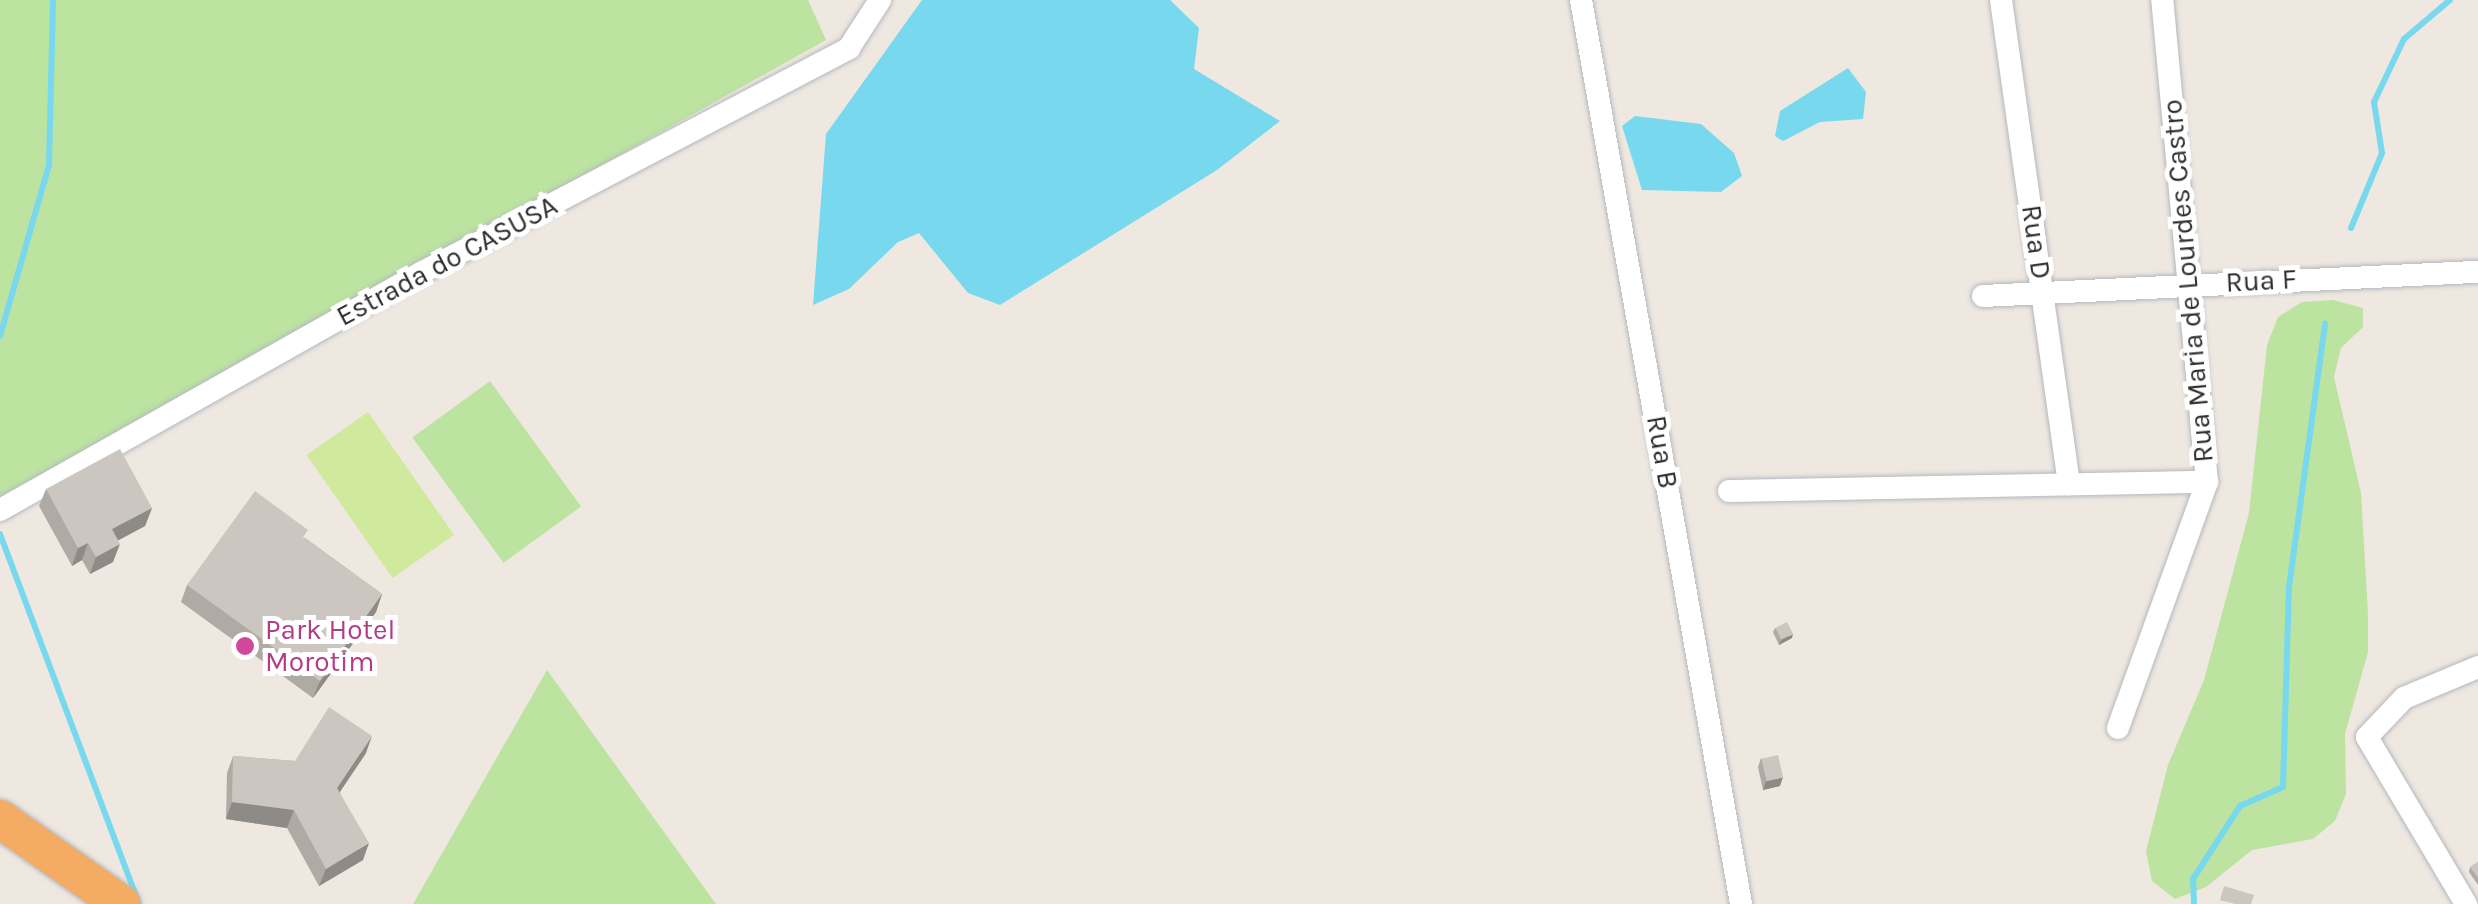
<!DOCTYPE html>
<style>
body{margin:0}
#map{position:relative;width:2478px;height:904px;overflow:hidden;background:#efe8e1;font-family:Karla,sans-serif}
div>[style]{position:absolute}
.green>*{inset:0;background:#bce3a0;transform-origin:0 0}
.pitch>*{inset:0;background:#cfea9c;transform-origin:0 0}
.water>*{inset:0;background:#78d8ed}
.stream>*{height:6px;margin:-3px;padding:0 3px;transform-origin:3px;border-radius:3px;background:#78d8ed}
.roads{filter:drop-shadow(0 0 2px #b4b8c0) drop-shadow(0 0 2px #b4b8c0)}
.minor>*{height:22px;margin:-11px;padding:0 11px;transform-origin:11px;border-radius:11px;background:#fff}
.trunk>*{height:38px;margin:-19px;padding:0 19px;transform-origin:19px;border-radius:19px;background:#f4ac64}
.wall>*{inset:0;background:#afaaa4}
.shaded-wall>*{inset:0;background:#8e8b86}
.building>*{inset:0;background:#cbc6bf;transform-origin:0 0}
.dots>*{width:28px;height:28px;translate:-50% -50%;box-sizing:border-box;border:5px solid #fff;border-radius:50%}
span{translate:-50% -50%;white-space:nowrap;text-align:center;line-height:1.15;-webkit-text-stroke:10px #fff;paint-order:stroke}
.street-label{font-size:28px;color:#2e2e2e}
.hotel-label{font-size:28px;color:#b23c85}
.left{translate:0 -50%;text-align:left}
</style>
<div id="map">
<div class="green">
<div style="clip-path:polygon(0 0,808px 0,826px 40px,0 501px)"></div>
<div style="clip-path:polygon(2333px 300px,2363px 308px,2363px 327px,2341px 348px,2334px 377px,2361px 493px,2368px 614px,2368px 652px,2345px 734px,2346px 794px,2335px 821px,2313px 839px,2252px 850px,2206px 887px,2175px 899px,2152px 881px,2146px 851px,2168px 765px,2204px 680px,2249px 513px,2267px 345px,2278px 317px,2302px 302px)"></div>
<div style="left:490px;top:381px;width:155px;height:96px;rotate:54deg"></div>
<div style="clip-path:polygon(547px 670px,716px 904px,413px 904px)"></div>
</div>
<div class="pitch">
<div style="left:368px;top:412px;width:150px;height:75px;rotate:55deg"></div>
</div>
<div class="water">
<div style="clip-path:polygon(922px 0,1170px 0,1199px 28px,1194px 69px,1280px 121px,1217px 170px,1000px 305px,968px 293px,919px 233px,898px 242px,849px 289px,813px 305px,826px 134px)"></div>
<div style="clip-path:polygon(1848px 68px,1866px 92px,1863px 119px,1820px 122px,1783px 141px,1775px 136px,1780px 111px)"></div>
<div style="clip-path:polygon(1635px 116px,1701px 124px,1734px 153px,1742px 176px,1721px 192px,1642px 190px,1622px 126px)"></div>
</div>
<div class="stream">
<div style="left:2351px;top:228px;width:81px;rotate:-67.5deg"></div>
<div style="left:2382px;top:153px;width:52px;rotate:-98.9deg"></div>
<div style="left:2374px;top:102px;width:70px;rotate:-64.5deg"></div>
<div style="left:2404px;top:39px;width:60px;rotate:-40.3deg"></div>
<div style="left:0;top:336px;width:178px;rotate:-74deg"></div>
<div style="left:49px;top:165px;width:165px;rotate:-88.6deg"></div>
<div style="left:0;top:534px;width:395px;rotate:69.4deg"></div>
<div style="left:2194px;top:904px;width:25px;rotate:-92deg"></div>
<div style="left:2193px;top:879px;width:87px;rotate:-57.2deg"></div>
<div style="left:2240px;top:806px;width:47px;rotate:-23.8deg"></div>
<div style="left:2283px;top:787px;width:200px;rotate:-88.3deg"></div>
<div style="left:2289px;top:587px;width:266px;rotate:-82.2deg"></div>
</div>
<div class="roads">
<div class="minor">
<div style="left:1581px;top:0;width:918px;rotate:79.96deg"></div>
<div style="left:2001px;top:0;width:489px;rotate:82deg"></div>
<div style="left:1983px;top:296px;width:496px;rotate:-2.8deg"></div>
<div style="left:1729px;top:491px;width:478px;rotate:-1.1deg"></div>
<div style="left:0;top:510px;width:483px;rotate:-29.4deg"></div>
<div style="left:421px;top:273px;width:484px;rotate:-27.7deg"></div>
<div style="left:849px;top:48px;width:57px;rotate:-57.1deg"></div>
<div style="left:2118px;top:728px;width:262px;rotate:-70.1deg"></div>
<div style="left:2207px;top:482px;width:484px;rotate:-95.3deg"></div>
<div style="left:2466px;top:904px;width:194px;rotate:-120.7deg"></div>
<div style="left:2367px;top:737px;width:54px;rotate:-46.5deg"></div>
<div style="left:2404px;top:698px;width:80px;rotate:-22.7deg"></div>
</div>
<div class="trunk">
<div style="left:0;top:819px;width:148px;rotate:35.1deg"></div>
</div>
</div>
<div class="wall">
<div style="clip-path:polygon(46px 489px,152px 508px,145px 526px,118px 540px,113px 562px,90px 574px,82px 560px,72px 566px,39px 506px)"></div>
<div style="clip-path:polygon(305px 538px,382px 594px,376px 612px,313px 698px,181px 602px,187px 585px)"></div>
<div style="clip-path:polygon(1775px 628px,1792px 638px,1779px 645px,1773px 632px)"></div>
<div style="clip-path:polygon(366px 753px,340px 792px,363px 860px,319px 886px,287px 828px,226px 819px,227px 773px,233px 756px,295px 761px)"></div>
<div style="clip-path:polygon(1761px 758px,1780px 786px,1763px 790px,1758px 767px)"></div>
<div style="clip-path:polygon(2478px 862px,2478px 885px,2469px 872px,2470px 867px)"></div>
</div>
<div class="shaded-wall">
<div style="clip-path:polygon(152px 508px,145px 526px,106px 547px,112px 529px)"></div>
<div style="clip-path:polygon(88px 543px,82px 560px,72px 566px,78px 548px)"></div>
<div style="clip-path:polygon(120px 544px,113px 562px,90px 574px,96px 557px)"></div>
<div style="clip-path:polygon(382px 594px,376px 612px,313px 698px,320px 681px)"></div>
<div style="clip-path:polygon(1793px 634px,1792px 638px,1779px 645px,1781px 640px)"></div>
<div style="clip-path:polygon(372px 736px,366px 753px,331px 805px,337px 788px)"></div>
<div style="clip-path:polygon(1783px 777px,1780px 786px,1763px 790px,1766px 781px)"></div>
<div style="clip-path:polygon(232px 802px,294px 810px,287px 828px,226px 819px)"></div>
<div style="clip-path:polygon(369px 843px,363px 860px,319px 886px,326px 869px)"></div>
</div>
<div class="building">
<div style="clip-path:polygon(120px 449px,152px 508px,112px 529px,120px 544px,96px 557px,88px 543px,78px 548px,46px 489px)"></div>
<div style="clip-path:polygon(255px 491px,308px 530px,303px 537px,382px 594px,320px 681px,187px 585px)"></div>
<div style="left:1787px;top:622px;width:13px;height:13px;rotate:63deg"></div>
<div style="clip-path:polygon(329px 707px,372px 736px,337px 788px,369px 843px,326px 869px,294px 810px,232px 802px,233px 756px,295px 761px)"></div>
<div style="left:1778px;top:755px;width:23px;height:17px;rotate:77deg"></div>
<div style="clip-path:polygon(2478px 862px,2478px 878px,2470px 867px)"></div>
<div style="clip-path:polygon(2224px 886px,2254px 895px,2251px 904px,2235px 904px,2220px 900px)"></div>
</div>
<div class="dots">
<div style="left:245px;top:646px;background:#d1479c"></div>
</div>
<div class="street-label">
<span style="left:2036px;top:242px;rotate:82deg">Rua D</span>
<span style="left:447px;top:261px;rotate:-28deg">Estrada do CASUSA</span>
<span style="left:2188px;top:281px;rotate:-95deg">Rua Maria de Lourdes Castro</span>
<span style="left:2261px;top:281px;rotate:-3deg">Rua F</span>
<span style="left:1662px;top:452px;rotate:80deg">Rua B</span>
</div>
<div class="hotel-label">
<span class="left" style="left:265px;top:646px">Park Hotel<br>Morotim</span>
</div>
</div>
